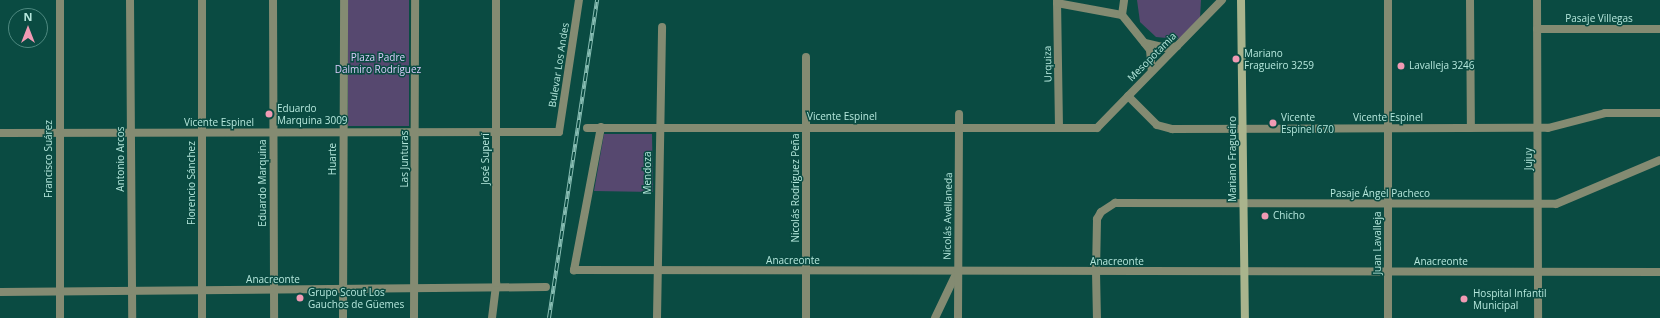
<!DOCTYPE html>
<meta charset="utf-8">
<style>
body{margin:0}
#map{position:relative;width:1660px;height:318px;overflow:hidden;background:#0a4b42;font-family:"Open Sans",sans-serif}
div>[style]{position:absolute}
.green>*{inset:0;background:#56486f;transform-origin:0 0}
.minor>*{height:8px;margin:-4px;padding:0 4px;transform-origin:4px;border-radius:4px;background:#848b72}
.tertiary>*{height:8px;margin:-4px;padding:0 4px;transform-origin:4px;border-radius:4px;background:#848b72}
.secondary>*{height:8px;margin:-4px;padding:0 4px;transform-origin:4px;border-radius:4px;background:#a9b48d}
.rail>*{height:4px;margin-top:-2px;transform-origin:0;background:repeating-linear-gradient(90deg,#0a4b42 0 8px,#88beb4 0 16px);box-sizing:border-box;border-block:1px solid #88beb4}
.dots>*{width:11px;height:11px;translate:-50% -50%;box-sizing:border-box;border:2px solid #0a4b42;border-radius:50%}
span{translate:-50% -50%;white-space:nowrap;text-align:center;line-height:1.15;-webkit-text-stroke:3px #0a4b42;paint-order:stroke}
.street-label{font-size:10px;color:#b5e7dc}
.poi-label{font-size:10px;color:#b5e7dc}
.left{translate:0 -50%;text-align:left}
.park-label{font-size:10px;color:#dccdfc}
.north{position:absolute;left:8px;top:8px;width:40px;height:40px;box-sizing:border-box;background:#0a4b42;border:1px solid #4e8980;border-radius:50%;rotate:0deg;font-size:11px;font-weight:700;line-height:16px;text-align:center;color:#b5e7dc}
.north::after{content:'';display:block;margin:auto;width:14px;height:18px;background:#f19ab4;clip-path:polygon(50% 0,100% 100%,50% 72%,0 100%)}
</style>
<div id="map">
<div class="green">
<div style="left:348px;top:0;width:61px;height:126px"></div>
<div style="clip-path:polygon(1137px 0,1201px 0,1200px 18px,1187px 35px,1177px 39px,1156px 37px,1140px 22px)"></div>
<div style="clip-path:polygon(604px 134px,652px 134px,653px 192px,594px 191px)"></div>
</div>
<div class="minor">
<div style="left:130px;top:0;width:318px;rotate:89.6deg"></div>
<div style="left:202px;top:0;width:318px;rotate:90deg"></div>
<div style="left:273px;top:0;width:318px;rotate:89.8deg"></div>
<div style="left:1057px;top:0;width:128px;rotate:89.1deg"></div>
<div style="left:1470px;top:0;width:128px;rotate:89.6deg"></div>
<div style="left:1537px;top:0;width:318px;rotate:89.8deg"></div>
<div style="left:1057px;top:3px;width:66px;rotate:10.5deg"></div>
<div style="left:1122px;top:15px;width:45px;rotate:51.3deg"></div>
<div style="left:1150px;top:50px;width:21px;rotate:85deg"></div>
<div style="left:1122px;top:15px;width:15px;rotate:-82deg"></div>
<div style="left:1537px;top:29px;width:123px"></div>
<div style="left:1145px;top:43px;width:22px;rotate:13deg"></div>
<div style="left:1166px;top:48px;width:11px;rotate:-10deg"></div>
<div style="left:806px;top:57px;width:261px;rotate:90deg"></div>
<div style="left:1128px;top:96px;width:41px;rotate:45deg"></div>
<div style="left:1157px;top:125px;width:16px;rotate:15deg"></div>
<div style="left:1172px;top:129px;width:376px;rotate:-0.2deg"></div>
<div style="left:1548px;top:128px;width:59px;rotate:-14.7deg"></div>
<div style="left:1605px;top:113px;width:55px"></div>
<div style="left:601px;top:127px;width:146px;rotate:100.7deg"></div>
<div style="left:574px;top:270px;width:1086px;rotate:0.11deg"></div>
<div style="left:587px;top:128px;width:510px"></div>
<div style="left:1097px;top:128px;width:179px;rotate:-45.7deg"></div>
<div style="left:0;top:133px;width:559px;rotate:-0.1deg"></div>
<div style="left:559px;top:132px;width:134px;rotate:-81.4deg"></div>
<div style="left:1096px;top:272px;width:53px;rotate:-88.9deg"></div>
<div style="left:1097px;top:219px;width:8px;rotate:-60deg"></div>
<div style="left:1101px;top:212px;width:17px;rotate:-33deg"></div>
<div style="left:1115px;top:203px;width:441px;rotate:0.1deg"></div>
<div style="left:1556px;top:204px;width:113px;rotate:-22.9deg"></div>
<div style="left:0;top:292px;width:546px;rotate:-0.52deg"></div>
<div style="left:60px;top:318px;width:318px;rotate:-90deg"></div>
<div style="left:343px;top:318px;width:318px;rotate:-89.8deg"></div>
<div style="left:414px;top:318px;width:318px;rotate:-89.8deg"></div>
<div style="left:492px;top:318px;width:35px;rotate:-83deg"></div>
<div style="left:496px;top:283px;width:283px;rotate:-90deg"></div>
<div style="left:657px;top:318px;width:291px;rotate:-89deg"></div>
<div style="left:935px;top:318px;width:49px;rotate:-64.5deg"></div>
<div style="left:958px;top:318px;width:204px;rotate:-89.7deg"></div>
<div style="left:1388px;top:318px;width:318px;rotate:-90deg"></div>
</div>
<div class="tertiary">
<div style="left:1096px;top:272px;width:46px;rotate:88.8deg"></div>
</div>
<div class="secondary">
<div style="left:1241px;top:0;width:318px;rotate:89.3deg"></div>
</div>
<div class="rail">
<div style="left:549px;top:318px;width:322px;rotate:-81.4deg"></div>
</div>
<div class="dots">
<div style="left:1236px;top:59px;background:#f19ab4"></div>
<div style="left:1401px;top:66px;background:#f19ab4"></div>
<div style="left:269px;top:114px;background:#f19ab4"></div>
<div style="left:1273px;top:123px;background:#f19ab4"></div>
<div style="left:1265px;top:216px;background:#f19ab4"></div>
<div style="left:300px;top:298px;background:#f19ab4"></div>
<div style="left:1464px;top:299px;background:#f19ab4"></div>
</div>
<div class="street-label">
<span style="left:1599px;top:19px">Pasaje Villegas</span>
<span style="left:1152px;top:57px;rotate:-45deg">Mesopotamia</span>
<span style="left:1048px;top:64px;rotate:-91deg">Urquiza</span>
<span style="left:559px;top:65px;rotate:-81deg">Bulevar Los Andes</span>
<span style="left:842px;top:117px">Vicente Espinel</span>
<span style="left:1388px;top:118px">Vicente Espinel</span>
<span style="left:219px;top:123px">Vicente Espinel</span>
<span style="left:49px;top:159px;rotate:-90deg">Francisco Suárez</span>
<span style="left:121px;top:159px;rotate:-90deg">Antonio Arcos</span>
<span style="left:333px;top:159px;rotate:-90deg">Huarte</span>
<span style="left:405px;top:159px;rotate:-90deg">Las Junturas</span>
<span style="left:486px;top:159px;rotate:-90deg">José Superí</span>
<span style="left:1233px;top:159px;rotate:-90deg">Mariano Fragueiro</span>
<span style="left:1529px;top:159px;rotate:-90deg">Jujuy</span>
<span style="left:648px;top:173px;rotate:-90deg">Mendoza</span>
<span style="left:192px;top:183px;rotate:-90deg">Florencio Sánchez</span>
<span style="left:263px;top:183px;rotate:-90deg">Eduardo Marquina</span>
<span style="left:796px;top:188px;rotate:-90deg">Nicolás Rodríguez Peña</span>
<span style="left:1380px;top:194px">Pasaje Ángel Pacheco</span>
<span style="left:948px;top:216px;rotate:-89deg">Nicolás Avellaneda</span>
<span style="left:1378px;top:243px;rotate:-90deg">Juan Lavalleja</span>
<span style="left:793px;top:261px">Anacreonte</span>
<span style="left:1117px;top:262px">Anacreonte</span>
<span style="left:1441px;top:262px">Anacreonte</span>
<span style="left:273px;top:280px">Anacreonte</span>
</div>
<div class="poi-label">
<span class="left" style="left:1244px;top:59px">Mariano<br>Fragueiro 3259</span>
<span class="left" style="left:1409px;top:66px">Lavalleja 3246</span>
<span class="left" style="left:277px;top:114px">Eduardo<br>Marquina 3009</span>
<span class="left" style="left:1281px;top:123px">Vicente<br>Espinel 670</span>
<span class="left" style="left:1273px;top:216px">Chicho</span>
<span class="left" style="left:308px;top:298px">Grupo Scout Los<br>Gauchos de Güemes</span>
<span class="left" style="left:1473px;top:299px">Hospital Infantil<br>Municipal</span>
</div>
<div class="park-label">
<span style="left:378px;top:63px">Plaza Padre<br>Dalmiro Rodríguez</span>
</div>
<div class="north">N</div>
</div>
